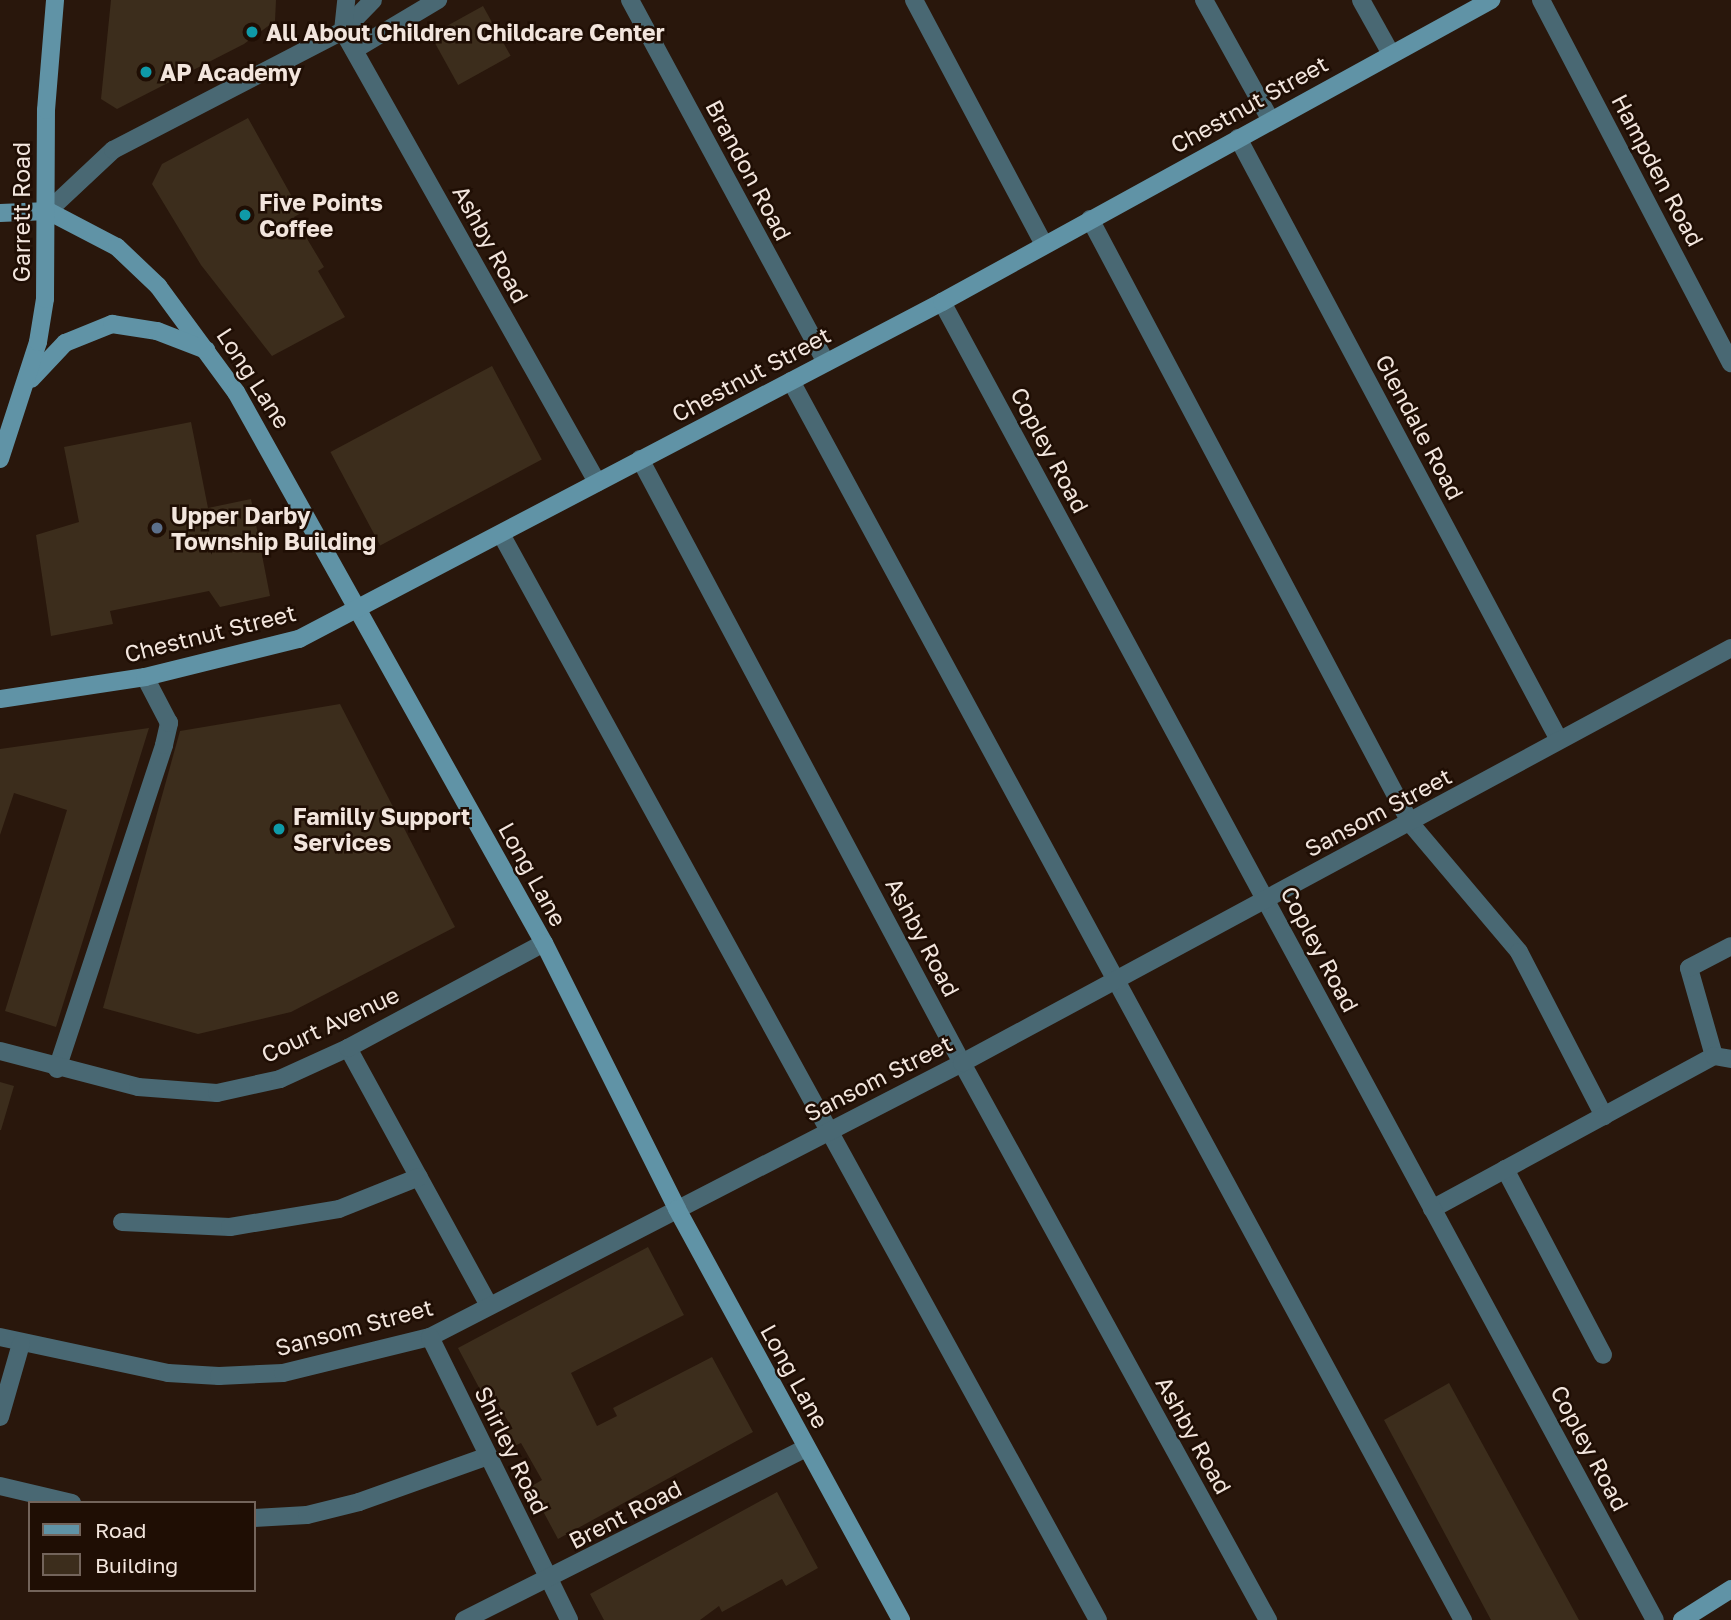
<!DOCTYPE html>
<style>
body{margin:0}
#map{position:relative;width:1731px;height:1620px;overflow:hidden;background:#29170c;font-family:"Golos Text",sans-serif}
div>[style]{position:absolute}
.building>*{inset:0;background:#3c2d1c;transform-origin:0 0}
.lane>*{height:18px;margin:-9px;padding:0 9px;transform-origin:9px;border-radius:9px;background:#496873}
.street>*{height:18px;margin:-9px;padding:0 9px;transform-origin:9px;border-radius:9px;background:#496873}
.secondary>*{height:18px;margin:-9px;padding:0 9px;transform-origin:9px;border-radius:9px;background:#6093a6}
.dots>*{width:19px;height:19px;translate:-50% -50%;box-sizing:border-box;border:4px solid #1f0e04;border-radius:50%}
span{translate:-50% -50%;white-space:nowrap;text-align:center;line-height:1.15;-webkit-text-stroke:5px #1f0e04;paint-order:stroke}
.poi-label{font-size:23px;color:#f2e5dd;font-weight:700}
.left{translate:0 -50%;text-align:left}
.street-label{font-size:23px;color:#f2e5dd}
.legend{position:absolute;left:28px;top:1501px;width:228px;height:91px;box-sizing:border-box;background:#1f0e04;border:2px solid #73645b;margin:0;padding:9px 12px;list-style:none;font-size:21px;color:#f2e5dd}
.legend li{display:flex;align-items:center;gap:14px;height:35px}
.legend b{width:35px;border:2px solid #73645b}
</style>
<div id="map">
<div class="building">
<div style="clip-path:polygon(111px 0,276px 0,275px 21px,244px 44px,117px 109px,101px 99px)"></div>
<div style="left:483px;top:6px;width:57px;height:60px;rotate:61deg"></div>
<div style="clip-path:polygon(248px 118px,301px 213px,294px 217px,324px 267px,318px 271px,345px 317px,272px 356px,201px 265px,152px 184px,162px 164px)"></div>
<div style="left:492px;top:366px;width:106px;height:183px;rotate:62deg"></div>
<div style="clip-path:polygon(191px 422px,208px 508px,251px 499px,270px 596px,220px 607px,209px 591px,110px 611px,113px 624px,51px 636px,36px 535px,79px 522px,64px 447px)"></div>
<div style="clip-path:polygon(340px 704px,455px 927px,291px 1012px,198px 1034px,103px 1008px,180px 731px)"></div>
<div style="clip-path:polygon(149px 728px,56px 1027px,5px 1011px,67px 810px,14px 793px,0 835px,0 749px)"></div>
<div style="clip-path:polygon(0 1082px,14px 1086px,1px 1130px,0 1130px)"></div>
<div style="clip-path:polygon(648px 1247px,684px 1315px,571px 1373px,597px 1426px,617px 1416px,613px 1408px,712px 1357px,753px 1432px,558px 1539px,530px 1487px,542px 1480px,521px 1443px,512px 1447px,503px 1428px,509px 1423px,492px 1393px,484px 1397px,458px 1348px)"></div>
<div style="clip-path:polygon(1449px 1383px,1579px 1620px,1491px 1620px,1384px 1420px)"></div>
<div style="clip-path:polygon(777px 1492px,818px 1568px,786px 1586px,782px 1579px,722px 1612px,719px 1606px,700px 1620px,604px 1620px,590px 1594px)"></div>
</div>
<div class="lane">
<div style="left:1361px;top:0;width:62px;rotate:60.9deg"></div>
<div style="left:343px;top:31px;width:43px;rotate:-45.9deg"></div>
<div style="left:354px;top:50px;width:98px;rotate:-30.8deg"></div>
<div style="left:1090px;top:219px;width:685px;rotate:62.05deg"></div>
<div style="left:1411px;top:824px;width:167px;rotate:49.8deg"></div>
<div style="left:1519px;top:952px;width:185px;rotate:62.6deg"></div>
<div style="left:791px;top:381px;width:1410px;rotate:61.53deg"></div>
<div style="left:501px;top:534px;width:1239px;rotate:61.2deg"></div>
<div style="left:348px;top:1048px;width:294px;rotate:61.3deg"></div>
<div style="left:1714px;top:1056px;width:91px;rotate:-105.9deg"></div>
<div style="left:1689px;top:968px;width:47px;rotate:-27.6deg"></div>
<div style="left:57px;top:1069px;width:341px;rotate:-71.7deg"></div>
<div style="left:164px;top:745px;width:23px;rotate:-77deg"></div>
<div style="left:169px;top:723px;width:52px;rotate:-117.6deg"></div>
<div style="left:1505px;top:1169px;width:210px;rotate:62.2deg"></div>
<div style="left:1432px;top:1209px;width:321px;rotate:-28.5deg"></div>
<div style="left:1714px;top:1056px;width:17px;rotate:10deg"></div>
<div style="left:122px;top:1222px;width:108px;rotate:2.7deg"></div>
<div style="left:230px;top:1227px;width:110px;rotate:-9.4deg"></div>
<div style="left:339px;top:1209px;width:86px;rotate:-21.8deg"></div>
<div style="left:0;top:1486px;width:74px;rotate:13.3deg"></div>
<div style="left:254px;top:1518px;width:53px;rotate:-3.2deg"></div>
<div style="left:307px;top:1515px;width:54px;rotate:-14deg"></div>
<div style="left:359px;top:1502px;width:137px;rotate:-19.6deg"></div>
</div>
<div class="street">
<div style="left:630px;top:0;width:412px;rotate:61.6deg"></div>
<div style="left:914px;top:0;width:276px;rotate:62deg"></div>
<div style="left:1204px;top:0;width:136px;rotate:61deg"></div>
<div style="left:1541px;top:0;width:410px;rotate:62.4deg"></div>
<div style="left:343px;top:31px;width:518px;rotate:60.61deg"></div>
<div style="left:1238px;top:138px;width:682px;rotate:61.93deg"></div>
<div style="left:48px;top:211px;width:89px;rotate:-43.2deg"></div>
<div style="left:113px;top:150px;width:259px;rotate:-27.4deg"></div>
<div style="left:343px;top:31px;width:31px;rotate:-84deg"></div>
<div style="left:942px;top:302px;width:1498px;rotate:61.59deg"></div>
<div style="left:640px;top:459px;width:684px;rotate:61.94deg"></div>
<div style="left:962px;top:1063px;width:636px;rotate:61.22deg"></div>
<div style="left:0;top:1051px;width:143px;rotate:14.6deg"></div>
<div style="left:138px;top:1087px;width:79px;rotate:4.3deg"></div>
<div style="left:217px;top:1093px;width:65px;rotate:-12.5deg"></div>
<div style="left:280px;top:1079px;width:75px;rotate:-24.5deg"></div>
<div style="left:348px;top:1048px;width:222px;rotate:-28.2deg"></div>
<div style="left:0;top:1337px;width:172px;rotate:12.1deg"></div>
<div style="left:168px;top:1373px;width:51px;rotate:3.4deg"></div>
<div style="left:219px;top:1376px;width:64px;rotate:-2.7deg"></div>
<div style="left:283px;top:1373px;width:151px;rotate:-13.8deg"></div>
<div style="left:430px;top:1337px;width:598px;rotate:-27.25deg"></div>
<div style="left:962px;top:1063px;width:874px;rotate:-28.35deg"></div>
<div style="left:430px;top:1337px;width:315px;rotate:63.8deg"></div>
<div style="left:0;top:1417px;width:76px;rotate:-74deg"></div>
<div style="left:464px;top:1620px;width:383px;rotate:-26.7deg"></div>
</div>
<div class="secondary">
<div style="left:0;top:213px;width:48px;rotate:-2.4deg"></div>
<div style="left:48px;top:211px;width:78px;rotate:27.6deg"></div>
<div style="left:117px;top:247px;width:57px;rotate:43.6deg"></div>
<div style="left:158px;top:286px;width:132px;rotate:53.7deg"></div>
<div style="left:236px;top:392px;width:631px;rotate:60.8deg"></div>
<div style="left:544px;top:943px;width:297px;rotate:63.4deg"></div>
<div style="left:677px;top:1209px;width:468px;rotate:61.4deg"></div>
<div style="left:31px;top:379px;width:50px;rotate:-46.6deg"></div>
<div style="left:65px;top:343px;width:51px;rotate:-22deg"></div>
<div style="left:112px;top:324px;width:46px;rotate:8.8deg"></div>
<div style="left:157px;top:331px;width:53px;rotate:21.2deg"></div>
<div style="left:0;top:459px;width:123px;rotate:-72deg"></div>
<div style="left:38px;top:342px;width:44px;rotate:-80.8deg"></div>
<div style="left:45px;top:299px;width:189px;rotate:-89.7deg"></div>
<div style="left:46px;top:110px;width:110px;rotate:-85.3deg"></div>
<div style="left:0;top:699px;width:147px;rotate:-8.6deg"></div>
<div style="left:145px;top:677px;width:159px;rotate:-13.9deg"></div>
<div style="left:299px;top:639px;width:726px;rotate:-27.66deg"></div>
<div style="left:942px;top:302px;width:627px;rotate:-28.81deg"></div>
<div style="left:1682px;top:1620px;width:58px;rotate:-32.3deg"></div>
</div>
<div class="dots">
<div style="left:252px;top:32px;background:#0f9aa8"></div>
<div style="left:146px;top:72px;background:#0f9aa8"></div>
<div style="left:245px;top:215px;background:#0f9aa8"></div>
<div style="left:157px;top:528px;background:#5c6f8a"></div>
<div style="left:279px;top:829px;background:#0f9aa8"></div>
</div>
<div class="poi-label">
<span class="left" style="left:266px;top:32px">All About Children Childcare Center</span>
<span class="left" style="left:160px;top:72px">AP Academy</span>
<span class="left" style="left:259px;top:215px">Five Points<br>Coffee</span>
<span class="left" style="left:171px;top:528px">Upper Darby<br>Township Building</span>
<span class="left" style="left:293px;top:829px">Familly Support<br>Services</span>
</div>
<div class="street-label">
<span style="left:1249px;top:104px;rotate:-29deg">Chestnut Street</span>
<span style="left:749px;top:170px;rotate:62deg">Brandon Road</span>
<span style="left:1658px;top:170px;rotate:62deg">Hampden Road</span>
<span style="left:21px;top:212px;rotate:-90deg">Garrett Road</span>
<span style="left:491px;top:244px;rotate:61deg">Ashby Road</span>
<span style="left:751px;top:374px;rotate:-28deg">Chestnut Street</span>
<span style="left:254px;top:378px;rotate:57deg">Long Lane</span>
<span style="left:1420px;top:427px;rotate:62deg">Glendale Road</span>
<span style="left:1050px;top:450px;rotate:62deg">Copley Road</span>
<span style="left:210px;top:633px;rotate:-14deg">Chestnut Street</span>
<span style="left:1378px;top:812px;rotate:-28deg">Sansom Street</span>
<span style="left:533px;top:874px;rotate:61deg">Long Lane</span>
<span style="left:923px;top:937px;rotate:62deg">Ashby Road</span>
<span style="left:1320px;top:949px;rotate:62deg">Copley Road</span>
<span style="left:330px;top:1024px;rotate:-25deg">Court Avenue</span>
<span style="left:878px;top:1078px;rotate:-27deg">Sansom Street</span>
<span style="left:354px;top:1327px;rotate:-15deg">Sansom Street</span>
<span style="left:795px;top:1376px;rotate:61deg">Long Lane</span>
<span style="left:1194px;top:1435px;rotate:61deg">Ashby Road</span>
<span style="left:1590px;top:1448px;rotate:62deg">Copley Road</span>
<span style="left:512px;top:1450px;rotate:64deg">Shirley Road</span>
<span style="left:625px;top:1514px;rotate:-27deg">Brent Road</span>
</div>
<ul class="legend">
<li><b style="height:9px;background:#6093a6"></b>Road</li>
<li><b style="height:19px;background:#3c2d1c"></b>Building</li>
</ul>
</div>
